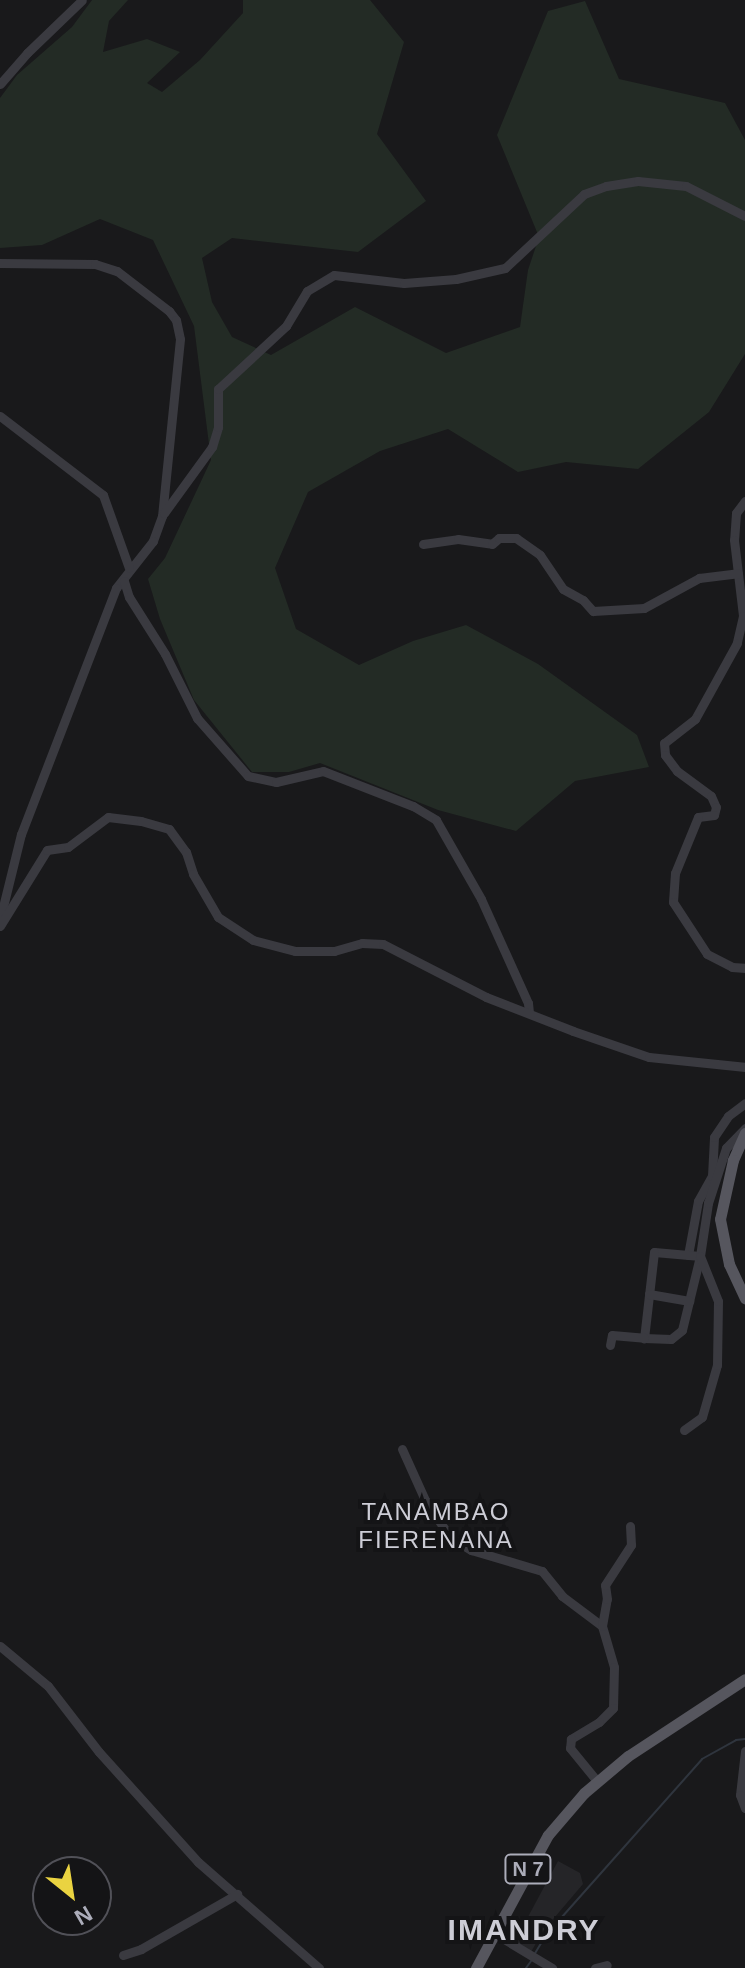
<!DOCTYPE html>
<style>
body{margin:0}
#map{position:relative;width:745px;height:1968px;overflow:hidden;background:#19191b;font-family:Helvetica,sans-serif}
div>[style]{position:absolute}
.built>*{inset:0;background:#252528}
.green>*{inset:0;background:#232b25}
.stream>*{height:2px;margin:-1px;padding:0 1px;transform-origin:1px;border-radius:1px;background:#2f353e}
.minor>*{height:9px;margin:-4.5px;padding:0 4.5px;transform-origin:4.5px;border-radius:4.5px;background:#3a3a40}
.major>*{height:11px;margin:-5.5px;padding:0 5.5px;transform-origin:5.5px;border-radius:5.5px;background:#56565e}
span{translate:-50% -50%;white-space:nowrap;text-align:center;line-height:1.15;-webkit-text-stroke:8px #141416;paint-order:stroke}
.shield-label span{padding:2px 6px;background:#141416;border:2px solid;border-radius:6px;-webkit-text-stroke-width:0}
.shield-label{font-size:20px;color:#acadba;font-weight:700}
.neighbourhood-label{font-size:24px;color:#cdcdd6;letter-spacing:2px}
.district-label{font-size:30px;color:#cdcdd6;font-weight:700;letter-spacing:2px}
.north{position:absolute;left:32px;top:1856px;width:80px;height:80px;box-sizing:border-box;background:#141416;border:2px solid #515158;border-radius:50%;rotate:150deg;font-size:22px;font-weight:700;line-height:32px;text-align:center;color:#acadba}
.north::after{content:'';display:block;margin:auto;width:28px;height:36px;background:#ead341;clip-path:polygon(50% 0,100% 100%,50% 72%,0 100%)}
</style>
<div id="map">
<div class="built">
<div style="clip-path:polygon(558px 1861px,580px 1873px,583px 1884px,543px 1931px,531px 1952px,515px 1941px)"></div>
</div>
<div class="green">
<div style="clip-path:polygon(92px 0,128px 0,109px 21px,103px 52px,147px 39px,180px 52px,147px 83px,162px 92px,200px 60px,243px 13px,243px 0,370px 0,404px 42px,377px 134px,426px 201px,358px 252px,232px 238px,202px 258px,212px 302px,232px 337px,271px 355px,355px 307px,446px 353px,520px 327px,528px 270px,539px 237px,497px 135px,548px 11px,585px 1px,619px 79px,725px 103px,745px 140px,745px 354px,709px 412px,638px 469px,566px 462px,518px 472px,448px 429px,380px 451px,308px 492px,275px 568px,296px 629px,359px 665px,413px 641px,466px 625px,538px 664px,637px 735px,649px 767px,575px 781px,516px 831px,438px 810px,320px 763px,289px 772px,252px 772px,194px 700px,160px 619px,148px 579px,165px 558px,211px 460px,194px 326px,153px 240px,100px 219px,42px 245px,0 248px,0 98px,17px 75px,72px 27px)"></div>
</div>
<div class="stream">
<div style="left:534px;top:1955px;width:23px;rotate:-59deg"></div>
<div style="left:546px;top:1935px;width:235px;rotate:-48.4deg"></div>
<div style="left:702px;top:1759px;width:39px;rotate:-29deg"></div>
<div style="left:736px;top:1740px;width:9px;rotate:-6deg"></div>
<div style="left:526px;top:1968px;width:9px;rotate:-54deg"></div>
</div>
<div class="minor">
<div style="left:0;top:84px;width:41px;rotate:-48.9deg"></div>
<div style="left:27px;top:53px;width:76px;rotate:-43.9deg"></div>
<div style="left:0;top:263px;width:95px;rotate:0.6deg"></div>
<div style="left:95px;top:264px;width:23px;rotate:18deg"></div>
<div style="left:117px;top:271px;width:66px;rotate:37.6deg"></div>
<div style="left:169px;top:311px;width:11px;rotate:52deg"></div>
<div style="left:176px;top:320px;width:19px;rotate:78deg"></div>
<div style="left:180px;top:339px;width:178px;rotate:95.8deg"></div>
<div style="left:162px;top:516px;width:27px;rotate:110deg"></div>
<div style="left:153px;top:541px;width:60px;rotate:128.2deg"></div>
<div style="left:116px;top:588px;width:264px;rotate:111.1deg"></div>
<div style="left:21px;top:834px;width:88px;rotate:103.9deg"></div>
<div style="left:0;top:416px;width:130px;rotate:37.5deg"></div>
<div style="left:103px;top:495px;width:77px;rotate:70.4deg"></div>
<div style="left:745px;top:501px;width:15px;rotate:127deg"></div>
<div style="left:736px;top:513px;width:27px;rotate:94deg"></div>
<div style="left:734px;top:540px;width:77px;rotate:83.2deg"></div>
<div style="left:743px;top:616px;width:28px;rotate:103deg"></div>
<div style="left:737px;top:643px;width:87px;rotate:118.9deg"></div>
<div style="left:695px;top:719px;width:39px;rotate:142deg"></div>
<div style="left:664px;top:743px;width:12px;rotate:85deg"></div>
<div style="left:665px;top:755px;width:20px;rotate:53deg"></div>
<div style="left:677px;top:771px;width:42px;rotate:36.3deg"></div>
<div style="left:711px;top:796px;width:12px;rotate:66deg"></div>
<div style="left:716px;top:807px;width:8px;rotate:104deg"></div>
<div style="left:714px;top:815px;width:16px;rotate:173deg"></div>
<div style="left:698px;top:817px;width:61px;rotate:112.3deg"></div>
<div style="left:675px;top:873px;width:29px;rotate:94deg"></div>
<div style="left:673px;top:902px;width:62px;rotate:56.8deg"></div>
<div style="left:707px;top:954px;width:28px;rotate:27deg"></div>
<div style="left:732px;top:967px;width:13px;rotate:4deg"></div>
<div style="left:164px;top:513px;width:82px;rotate:-54deg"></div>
<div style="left:212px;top:447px;width:21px;rotate:-73deg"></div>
<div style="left:218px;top:427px;width:38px;rotate:-90deg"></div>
<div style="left:218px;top:389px;width:93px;rotate:-42.8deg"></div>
<div style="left:286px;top:326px;width:41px;rotate:-59deg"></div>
<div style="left:307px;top:291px;width:31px;rotate:-31deg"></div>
<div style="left:334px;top:275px;width:70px;rotate:6.5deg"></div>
<div style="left:404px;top:283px;width:52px;rotate:-4.4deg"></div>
<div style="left:456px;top:279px;width:50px;rotate:-12.7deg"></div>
<div style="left:505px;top:268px;width:108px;rotate:-43.1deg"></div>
<div style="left:584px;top:194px;width:23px;rotate:-20deg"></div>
<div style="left:606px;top:186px;width:32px;rotate:-9deg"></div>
<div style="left:638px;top:181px;width:48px;rotate:5.9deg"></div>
<div style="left:686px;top:186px;width:66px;rotate:27deg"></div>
<div style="left:423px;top:544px;width:35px;rotate:-8deg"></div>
<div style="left:458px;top:539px;width:34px;rotate:8deg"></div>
<div style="left:492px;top:544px;width:9px;rotate:-41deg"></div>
<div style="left:499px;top:538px;width:17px"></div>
<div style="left:516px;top:538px;width:29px;rotate:35deg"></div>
<div style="left:540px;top:555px;width:41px;rotate:55.9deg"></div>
<div style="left:563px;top:589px;width:23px;rotate:29deg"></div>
<div style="left:583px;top:600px;width:15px;rotate:48deg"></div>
<div style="left:593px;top:611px;width:51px;rotate:-3.4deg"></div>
<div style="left:644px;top:608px;width:63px;rotate:-28.6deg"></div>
<div style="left:699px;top:578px;width:39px;rotate:-7deg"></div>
<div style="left:124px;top:581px;width:17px;rotate:73deg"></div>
<div style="left:129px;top:597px;width:67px;rotate:57.7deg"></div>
<div style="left:165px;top:654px;width:72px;rotate:63.4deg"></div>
<div style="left:197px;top:718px;width:77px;rotate:48.7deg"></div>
<div style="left:248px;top:776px;width:29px;rotate:12deg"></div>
<div style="left:276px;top:782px;width:48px;rotate:-13.2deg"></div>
<div style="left:323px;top:771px;width:97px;rotate:21.3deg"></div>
<div style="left:413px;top:806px;width:27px;rotate:31deg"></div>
<div style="left:436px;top:820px;width:91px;rotate:60.3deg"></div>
<div style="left:481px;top:899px;width:114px;rotate:65.7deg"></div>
<div style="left:528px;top:1003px;width:9px;rotate:84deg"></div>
<div style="left:0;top:926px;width:89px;rotate:-58.3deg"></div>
<div style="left:47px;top:850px;width:21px;rotate:-8deg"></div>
<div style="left:68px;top:847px;width:50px;rotate:-36.9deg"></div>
<div style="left:108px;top:817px;width:33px;rotate:7deg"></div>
<div style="left:141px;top:821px;width:29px;rotate:16deg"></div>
<div style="left:169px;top:829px;width:29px;rotate:54deg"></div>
<div style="left:186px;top:852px;width:23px;rotate:72deg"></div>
<div style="left:193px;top:874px;width:50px;rotate:59.8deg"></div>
<div style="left:218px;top:917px;width:42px;rotate:33.3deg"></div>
<div style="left:253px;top:940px;width:43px;rotate:14.7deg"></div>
<div style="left:295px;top:951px;width:39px"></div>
<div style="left:334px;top:951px;width:29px;rotate:-16deg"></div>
<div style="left:362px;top:943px;width:21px;rotate:3deg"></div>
<div style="left:383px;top:944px;width:116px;rotate:27.2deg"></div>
<div style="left:486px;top:997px;width:93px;rotate:21.3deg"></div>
<div style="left:573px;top:1031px;width:80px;rotate:18.9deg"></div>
<div style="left:649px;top:1057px;width:97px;rotate:5.9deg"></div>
<div style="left:688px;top:1255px;width:55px;rotate:-79.5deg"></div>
<div style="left:698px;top:1201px;width:29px;rotate:-61deg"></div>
<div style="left:712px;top:1176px;width:39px;rotate:-87deg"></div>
<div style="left:714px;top:1137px;width:25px;rotate:-56deg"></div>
<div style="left:728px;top:1116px;width:21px;rotate:-37deg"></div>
<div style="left:700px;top:1256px;width:46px;rotate:-175deg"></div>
<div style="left:654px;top:1252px;width:87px;rotate:96.6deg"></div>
<div style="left:644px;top:1338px;width:27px;rotate:2deg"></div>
<div style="left:671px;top:1339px;width:14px;rotate:-39deg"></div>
<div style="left:682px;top:1330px;width:76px;rotate:-76.3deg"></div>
<div style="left:700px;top:1256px;width:54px;rotate:-81.4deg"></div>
<div style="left:708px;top:1203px;width:58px;rotate:-71.9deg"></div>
<div style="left:726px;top:1148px;width:28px;rotate:-46deg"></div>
<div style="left:649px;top:1294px;width:41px;rotate:9.9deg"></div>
<div style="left:610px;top:1345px;width:10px;rotate:-79deg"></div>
<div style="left:612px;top:1335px;width:32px;rotate:5deg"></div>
<div style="left:684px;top:1430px;width:22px;rotate:-36deg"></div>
<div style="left:702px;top:1417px;width:54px;rotate:-73.9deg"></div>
<div style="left:717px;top:1365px;width:64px;rotate:-89.1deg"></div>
<div style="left:718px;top:1301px;width:48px;rotate:-111.8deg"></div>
<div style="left:402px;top:1449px;width:56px;rotate:65.7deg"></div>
<div style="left:425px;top:1500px;width:45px;rotate:56deg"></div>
<div style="left:450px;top:1537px;width:25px;rotate:32deg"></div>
<div style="left:471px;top:1550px;width:74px;rotate:16.5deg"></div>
<div style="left:542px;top:1571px;width:32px;rotate:51deg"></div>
<div style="left:562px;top:1596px;width:50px;rotate:36.9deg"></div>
<div style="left:602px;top:1626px;width:43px;rotate:73.7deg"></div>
<div style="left:614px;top:1667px;width:41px;rotate:91.4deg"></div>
<div style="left:613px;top:1708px;width:20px;rotate:135deg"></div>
<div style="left:599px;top:1722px;width:33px;rotate:149deg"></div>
<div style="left:571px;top:1739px;width:9px;rotate:96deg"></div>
<div style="left:570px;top:1748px;width:43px;rotate:50.7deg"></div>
<div style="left:602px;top:1626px;width:27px;rotate:-80deg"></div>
<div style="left:607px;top:1599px;width:14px;rotate:-98deg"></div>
<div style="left:605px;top:1585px;width:48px;rotate:-57deg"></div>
<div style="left:631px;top:1545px;width:19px;rotate:-93deg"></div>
<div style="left:0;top:1646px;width:62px;rotate:39.8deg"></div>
<div style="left:48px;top:1686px;width:83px;rotate:52.3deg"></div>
<div style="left:99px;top:1752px;width:148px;rotate:48deg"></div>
<div style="left:198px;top:1862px;width:161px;rotate:41.2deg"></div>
<div style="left:745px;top:1751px;width:44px;rotate:96.5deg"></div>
<div style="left:740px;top:1795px;width:14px;rotate:69deg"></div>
<div style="left:494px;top:1933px;width:68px;rotate:31.1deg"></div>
<div style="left:123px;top:1955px;width:19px;rotate:-18deg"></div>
<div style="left:141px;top:1949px;width:111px;rotate:-29.8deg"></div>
<div style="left:595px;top:1968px;width:12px;rotate:-14deg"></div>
</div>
<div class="major">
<div style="left:745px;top:1133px;width:30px;rotate:114deg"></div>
<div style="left:733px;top:1160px;width:60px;rotate:102.4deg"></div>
<div style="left:720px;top:1219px;width:46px;rotate:78.7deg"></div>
<div style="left:729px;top:1264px;width:38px;rotate:65deg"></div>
<div style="left:476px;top:1968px;width:151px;rotate:-61.6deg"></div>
<div style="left:548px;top:1835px;width:55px;rotate:-49.4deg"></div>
<div style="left:584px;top:1793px;width:57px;rotate:-40.1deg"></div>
<div style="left:628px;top:1756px;width:140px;rotate:-33.3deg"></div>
</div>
<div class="shield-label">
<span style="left:528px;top:1869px">N 7</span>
</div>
<div class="neighbourhood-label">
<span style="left:436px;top:1526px">TANAMBAO<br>FIERENANA</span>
</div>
<div class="district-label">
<span style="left:524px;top:1930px">IMANDRY</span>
</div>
<div class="north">N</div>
</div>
